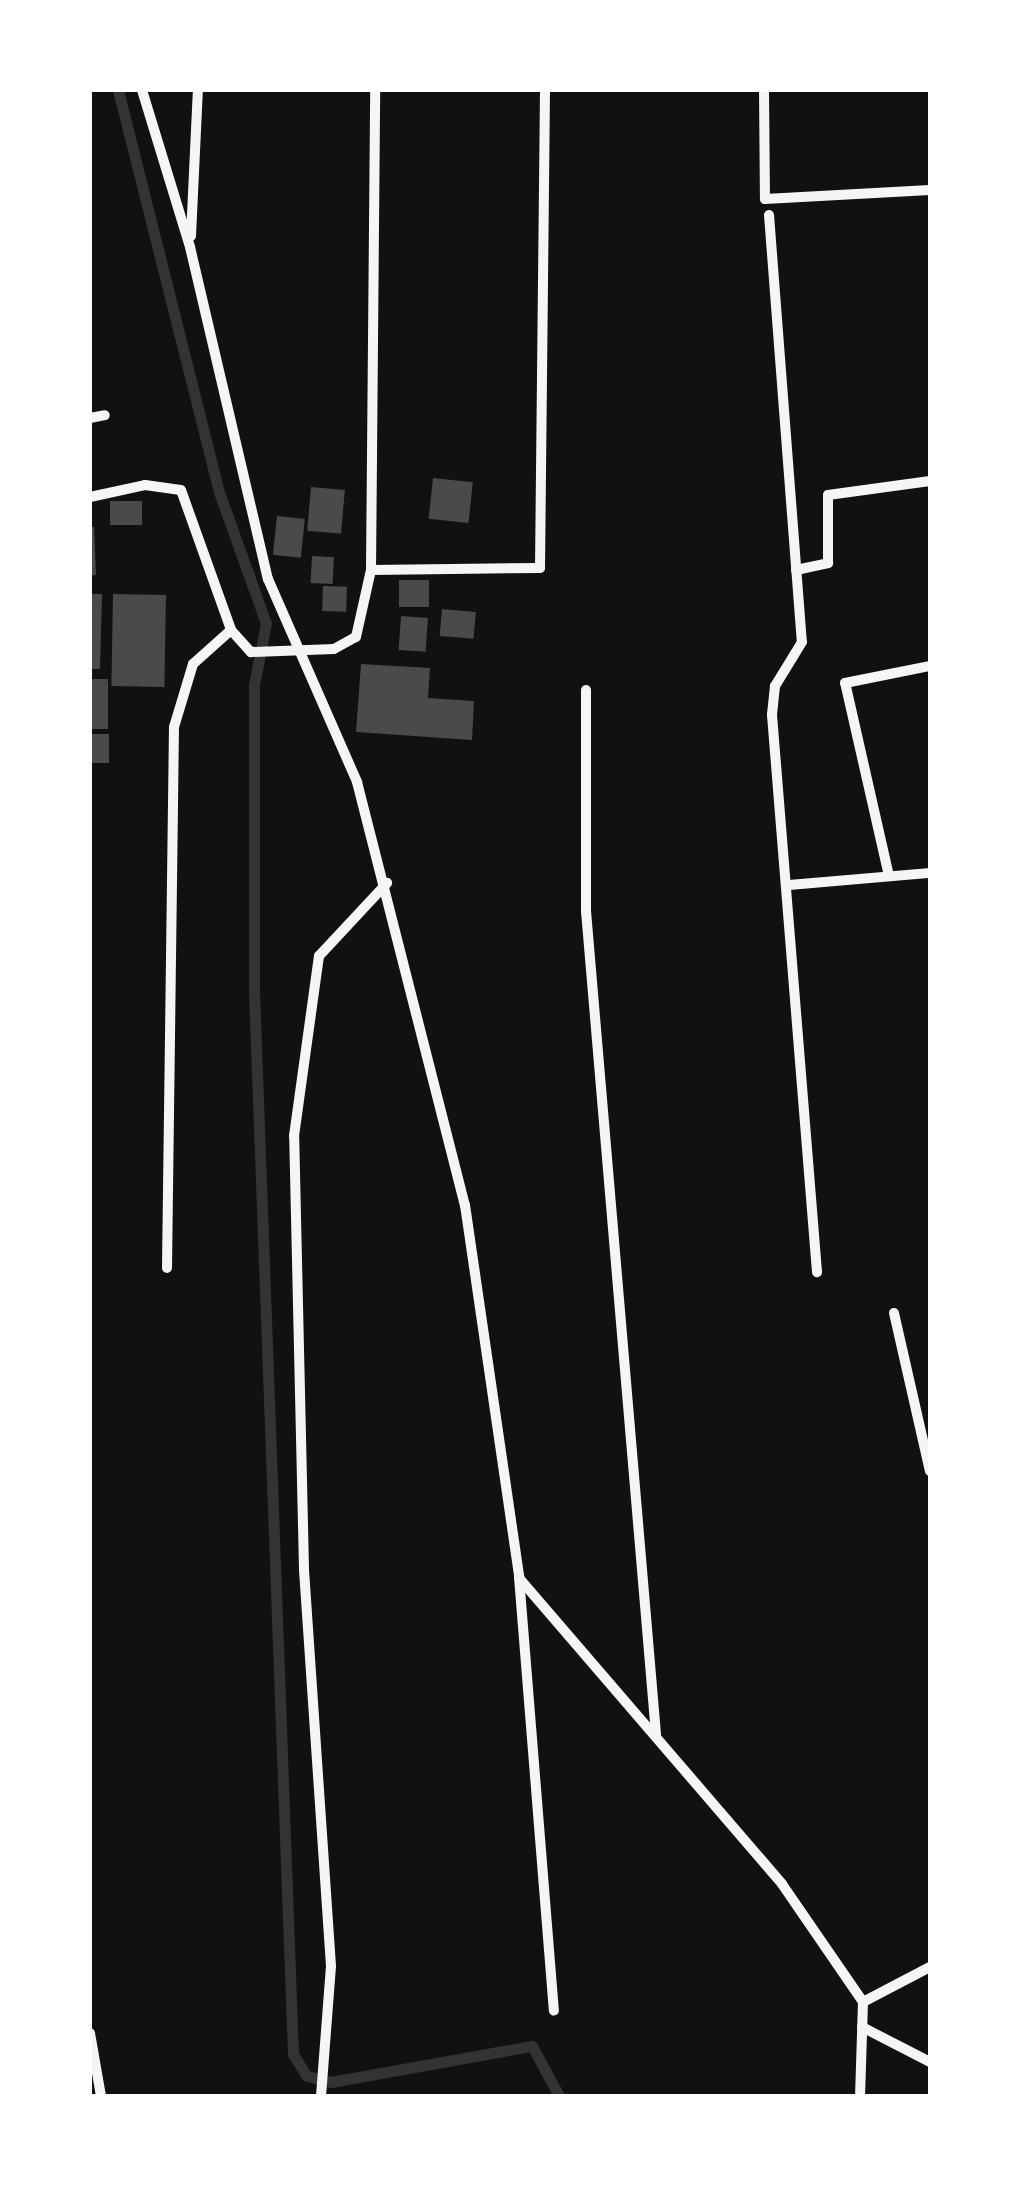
<!DOCTYPE html>
<style>
body{margin:0}
#map{position:relative;width:1020px;height:2186px;overflow:hidden;background:#111;font-family:Quicksand,sans-serif}
div>[style]{position:absolute}
.stream>*{height:11px;margin:-5.5px;padding:0 5.5px;transform-origin:5.5px;border-radius:5.5px;background:#333}
.building>*{inset:0;background:#4a4a4a;transform-origin:0 0}
.minor>*{height:10px;margin:-5px;padding:0 5px;transform-origin:5px;border-radius:5px;background:#f5f5f5}
span{translate:-50% -50%;white-space:nowrap;text-align:center;line-height:1.15;-webkit-text-stroke:10px #fff;paint-order:stroke}
.frame{position:absolute;inset:0;border:92px solid #fff;pointer-events:none}
</style>
<div id="map">
<div class="stream">
<div style="left:118px;top:90px;width:414px;rotate:75.9deg"></div>
<div style="left:219px;top:492px;width:139px;rotate:70.3deg"></div>
<div style="left:266px;top:623px;width:63px;rotate:101deg"></div>
<div style="left:254px;top:685px;width:306px;rotate:90deg"></div>
<div style="left:254px;top:991px;width:1064px;rotate:87.9deg"></div>
<div style="left:293px;top:2054px;width:26px;rotate:58deg"></div>
<div style="left:307px;top:2076px;width:25px;rotate:14deg"></div>
<div style="left:331px;top:2082px;width:204px;rotate:-10.2deg"></div>
<div style="left:532px;top:2046px;width:57px;rotate:61.6deg"></div>
</div>
<div class="building">
<div style="left:433px;top:478px;width:40px;height:41px;rotate:6deg"></div>
<div style="left:311px;top:487px;width:34px;height:44px;rotate:5deg"></div>
<div style="left:110px;top:501px;width:32px;height:24px"></div>
<div style="left:277px;top:516px;width:28px;height:39px;rotate:6deg"></div>
<div style="clip-path:polygon(90px 527px,94px 527px,96px 575px,90px 576px)"></div>
<div style="left:312px;top:556px;width:22px;height:27px;rotate:3deg"></div>
<div style="left:399px;top:580px;width:30px;height:27px"></div>
<div style="left:323px;top:586px;width:24px;height:25px;rotate:2deg"></div>
<div style="clip-path:polygon(90px 594px,102px 594px,100px 669px,90px 669px)"></div>
<div style="left:113px;top:594px;width:53px;height:92px;rotate:1deg"></div>
<div style="left:442px;top:609px;width:34px;height:27px;rotate:5deg"></div>
<div style="left:401px;top:616px;width:27px;height:34px;rotate:4deg"></div>
<div style="clip-path:polygon(361px 664px,430px 668px,428px 698px,474px 701px,472px 740px,356px 732px)"></div>
<div style="left:90px;top:679px;width:18px;height:50px"></div>
<div style="left:90px;top:734px;width:19px;height:29px"></div>
</div>
<div class="minor">
<div style="left:142px;top:90px;width:164px;rotate:73deg"></div>
<div style="left:190px;top:247px;width:341px;rotate:76.8deg"></div>
<div style="left:268px;top:579px;width:222px;rotate:66.3deg"></div>
<div style="left:357px;top:782px;width:437px;rotate:75.7deg"></div>
<div style="left:465px;top:1205px;width:376px;rotate:81.7deg"></div>
<div style="left:519px;top:1577px;width:435px;rotate:85.4deg"></div>
<div style="left:764px;top:90px;width:109px;rotate:89.5deg"></div>
<div style="left:765px;top:199px;width:165px;rotate:-3.1deg"></div>
<div style="left:769px;top:215px;width:428px;rotate:85.6deg"></div>
<div style="left:802px;top:642px;width:52px;rotate:121.5deg"></div>
<div style="left:775px;top:686px;width:29px;rotate:96deg"></div>
<div style="left:772px;top:715px;width:559px;rotate:85.38deg"></div>
<div style="left:191px;top:236px;width:146px;rotate:-87.3deg"></div>
<div style="left:90px;top:418px;width:15px;rotate:-11deg"></div>
<div style="left:90px;top:497px;width:56px;rotate:-12.3deg"></div>
<div style="left:145px;top:485px;width:36px;rotate:8deg"></div>
<div style="left:181px;top:490px;width:149px;rotate:70.3deg"></div>
<div style="left:231px;top:630px;width:30px;rotate:48deg"></div>
<div style="left:251px;top:652px;width:83px;rotate:-2.1deg"></div>
<div style="left:334px;top:649px;width:25px;rotate:-29deg"></div>
<div style="left:356px;top:637px;width:69px;rotate:-77.4deg"></div>
<div style="left:371px;top:570px;width:480px;rotate:-89.5deg"></div>
<div style="left:371px;top:570px;width:169px;rotate:-0.7deg"></div>
<div style="left:540px;top:568px;width:478px;rotate:-89.4deg"></div>
<div style="left:796px;top:570px;width:33px;rotate:-12deg"></div>
<div style="left:828px;top:563px;width:68px;rotate:-90deg"></div>
<div style="left:828px;top:495px;width:103px;rotate:-7.8deg"></div>
<div style="left:586px;top:690px;width:221px;rotate:90deg"></div>
<div style="left:586px;top:911px;width:827px;rotate:85.14deg"></div>
<div style="left:889px;top:876px;width:198px;rotate:-102.8deg"></div>
<div style="left:845px;top:683px;width:87px;rotate:-11.3deg"></div>
<div style="left:789px;top:885px;width:142px;rotate:-4.9deg"></div>
<div style="left:167px;top:1268px;width:541px;rotate:-89.26deg"></div>
<div style="left:174px;top:727px;width:66px;rotate:-73.2deg"></div>
<div style="left:193px;top:664px;width:51px;rotate:-41.8deg"></div>
<div style="left:894px;top:1313px;width:162px;rotate:77.2deg"></div>
<div style="left:519px;top:1578px;width:403px;rotate:49.3deg"></div>
<div style="left:782px;top:1884px;width:143px;rotate:55.5deg"></div>
<div style="left:863px;top:2002px;width:94px;rotate:91.8deg"></div>
<div style="left:863px;top:2002px;width:76px;rotate:-27.6deg"></div>
<div style="left:862px;top:2027px;width:76px;rotate:27.2deg"></div>
<div style="left:90px;top:2033px;width:64px;rotate:80.1deg"></div>
<div style="left:321px;top:2096px;width:130px;rotate:-85.6deg"></div>
<div style="left:331px;top:1966px;width:398px;rotate:-93.9deg"></div>
<div style="left:304px;top:1569px;width:433px;rotate:-91.3deg"></div>
<div style="left:294px;top:1136px;width:182px;rotate:-82.1deg"></div>
<div style="left:319px;top:956px;width:100px;rotate:-47deg"></div>
</div>
<div class="frame"></div>
</div>
